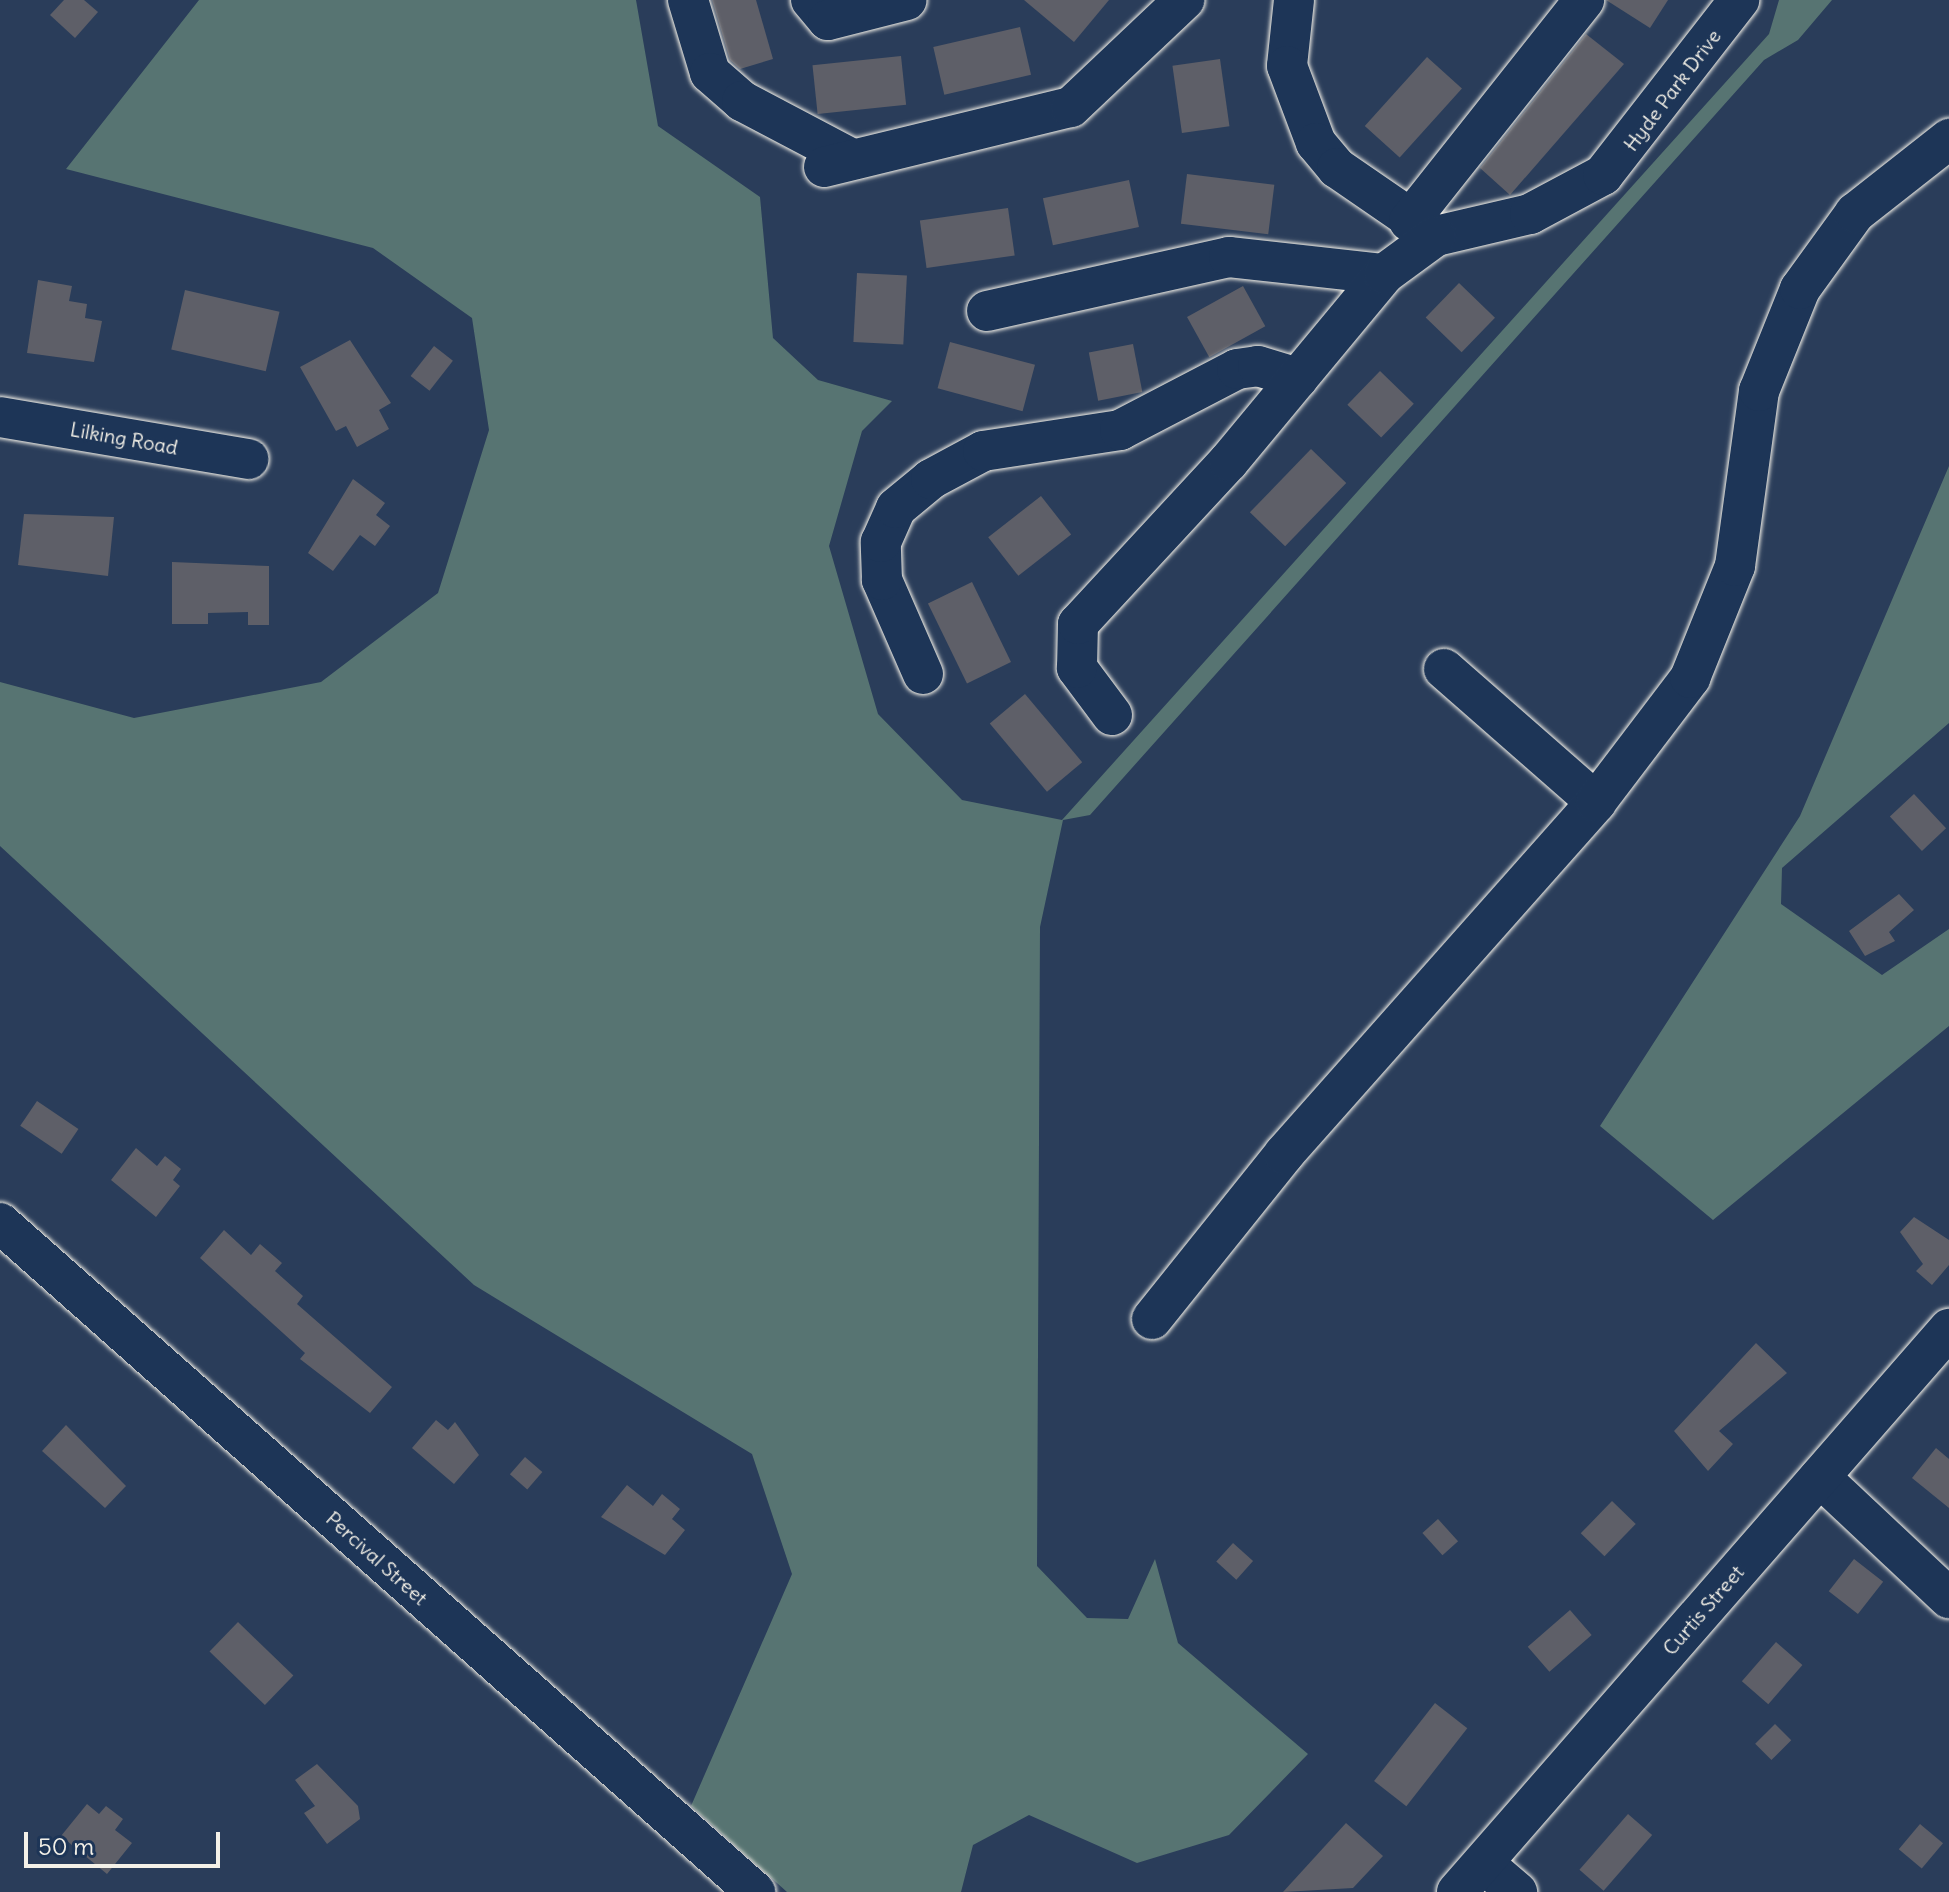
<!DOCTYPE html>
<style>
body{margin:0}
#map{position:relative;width:1949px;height:1892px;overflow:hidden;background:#2a3d5a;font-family:Delius,sans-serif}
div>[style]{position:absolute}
.green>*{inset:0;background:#577472}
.building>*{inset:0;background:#5e5f68;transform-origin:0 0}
.roads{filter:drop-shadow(0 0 2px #f4f1e8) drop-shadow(0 0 2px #f4f1e8)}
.minor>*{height:40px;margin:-20px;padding:0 20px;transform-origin:20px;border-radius:20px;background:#1d3557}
span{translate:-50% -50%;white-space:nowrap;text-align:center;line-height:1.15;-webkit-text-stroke:7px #1d3557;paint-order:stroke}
.street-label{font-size:20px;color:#f4f1e8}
.scale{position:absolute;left:24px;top:1832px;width:196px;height:36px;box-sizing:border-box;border:4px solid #f4f1e8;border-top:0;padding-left:10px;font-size:24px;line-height:28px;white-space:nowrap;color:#f4f1e8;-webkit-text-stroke:6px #1d3557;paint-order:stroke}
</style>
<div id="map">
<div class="green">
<div style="clip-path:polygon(199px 0,636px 0,658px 126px,760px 197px,773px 338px,818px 380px,892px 401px,862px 431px,829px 546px,878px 714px,962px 800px,1062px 820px,1769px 34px,1779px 0,1832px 0,1798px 40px,1764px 60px,1090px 815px,1063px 820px,1040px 927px,1037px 1566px,1087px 1618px,1128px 1619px,1155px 1559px,1178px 1643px,1308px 1754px,1229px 1835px,1137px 1863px,1029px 1815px,973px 1845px,961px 1892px,787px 1892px,691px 1806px,792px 1574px,752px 1454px,474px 1285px,0 846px,0 682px,134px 718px,321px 682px,438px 593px,489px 430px,472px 318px,373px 248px,66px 169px)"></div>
<div style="clip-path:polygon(1949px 466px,1949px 723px,1782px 868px,1781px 904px,1882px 975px,1949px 929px,1949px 1026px,1713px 1220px,1600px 1126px,1800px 816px)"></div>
</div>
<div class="building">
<div style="clip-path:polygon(64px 0,84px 0,98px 12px,75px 38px,50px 15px)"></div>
<div style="clip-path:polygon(712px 0,756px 0,773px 59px,740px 69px,730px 60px)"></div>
<div style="clip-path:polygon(1024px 0,1109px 0,1074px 42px)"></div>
<div style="clip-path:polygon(1606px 0,1668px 0,1650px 28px)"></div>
<div style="left:1020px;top:27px;width:49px;height:89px;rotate:77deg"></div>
<div style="clip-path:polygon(1586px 34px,1624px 64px,1510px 195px,1480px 168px)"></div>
<div style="left:901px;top:56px;width:49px;height:89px;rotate:84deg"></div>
<div style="left:1427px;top:57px;width:47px;height:93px;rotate:42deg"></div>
<div style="left:1220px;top:59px;width:68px;height:48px;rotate:82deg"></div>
<div style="left:1187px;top:174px;width:88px;height:50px;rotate:7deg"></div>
<div style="left:1129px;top:180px;width:48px;height:88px;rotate:78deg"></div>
<div style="left:1008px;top:208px;width:48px;height:89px;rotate:82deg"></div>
<div style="left:857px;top:273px;width:50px;height:69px;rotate:3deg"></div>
<div style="clip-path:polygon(38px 280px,72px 286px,69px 301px,87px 304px,85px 318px,102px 321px,94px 362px,27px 353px)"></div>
<div style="left:1459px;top:283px;width:50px;height:48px;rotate:44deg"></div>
<div style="left:1243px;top:286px;width:46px;height:64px;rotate:61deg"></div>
<div style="left:185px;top:290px;width:97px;height:61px;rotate:13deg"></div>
<div style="clip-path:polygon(350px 340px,391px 403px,379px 410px,389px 429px,357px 447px,346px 426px,336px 431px,300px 367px)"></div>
<div style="left:950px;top:342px;width:88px;height:48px;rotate:15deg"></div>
<div style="left:1133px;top:344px;width:49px;height:45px;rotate:79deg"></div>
<div style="left:434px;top:346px;width:24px;height:38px;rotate:38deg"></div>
<div style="left:1380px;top:371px;width:47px;height:47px;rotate:44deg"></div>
<div style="left:1311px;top:449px;width:49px;height:88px;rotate:44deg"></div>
<div style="clip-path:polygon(353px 479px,385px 503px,376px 515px,390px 526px,375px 546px,360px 535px,333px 571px,308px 553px)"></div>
<div style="left:1041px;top:496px;width:49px;height:67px;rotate:52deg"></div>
<div style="clip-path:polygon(24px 514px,114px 517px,108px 576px,18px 565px)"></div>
<div style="clip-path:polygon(172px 562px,269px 566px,269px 625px,248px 625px,248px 612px,208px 613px,208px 624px,172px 624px)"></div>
<div style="left:972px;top:582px;width:89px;height:49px;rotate:64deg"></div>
<div style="left:1025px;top:694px;width:89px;height:46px;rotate:50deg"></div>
<div style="left:1914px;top:794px;width:47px;height:33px;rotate:47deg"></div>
<div style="clip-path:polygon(1899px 894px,1914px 910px,1889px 932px,1895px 941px,1865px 956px,1849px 931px)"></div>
<div style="left:37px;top:1101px;width:50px;height:30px;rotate:34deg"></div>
<div style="clip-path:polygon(136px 1148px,157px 1166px,165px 1156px,181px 1169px,173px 1180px,180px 1186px,156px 1217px,111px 1180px)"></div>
<div style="clip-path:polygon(1914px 1217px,1949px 1240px,1949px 1265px,1932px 1285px,1916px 1271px,1923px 1264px,1900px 1232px)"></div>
<div style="clip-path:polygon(224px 1230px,251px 1255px,260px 1244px,282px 1263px,275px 1271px,303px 1296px,297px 1304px,392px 1387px,370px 1413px,300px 1359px,305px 1353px,200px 1258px)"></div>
<div style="clip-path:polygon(1756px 1343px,1787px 1373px,1719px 1431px,1733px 1444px,1708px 1471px,1674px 1431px)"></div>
<div style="clip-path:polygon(436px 1420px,448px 1430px,455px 1422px,479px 1455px,454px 1484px,412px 1448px)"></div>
<div style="clip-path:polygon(66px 1425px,126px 1486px,105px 1508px,42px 1451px)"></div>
<div style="clip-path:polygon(1936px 1448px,1949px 1459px,1949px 1508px,1912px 1478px)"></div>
<div style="left:525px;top:1457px;width:23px;height:23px;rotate:41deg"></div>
<div style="clip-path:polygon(627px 1485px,653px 1506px,662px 1494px,680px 1509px,672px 1519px,685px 1530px,665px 1555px,601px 1517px)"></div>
<div style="left:1612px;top:1501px;width:33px;height:45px;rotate:44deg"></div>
<div style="left:1438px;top:1519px;width:30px;height:21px;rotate:48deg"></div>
<div style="left:1233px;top:1543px;width:27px;height:25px;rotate:42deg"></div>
<div style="left:1854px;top:1559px;width:37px;height:41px;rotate:38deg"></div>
<div style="left:1570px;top:1610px;width:33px;height:56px;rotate:49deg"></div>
<div style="left:238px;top:1622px;width:77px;height:41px;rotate:44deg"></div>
<div style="left:1776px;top:1642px;width:35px;height:52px;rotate:41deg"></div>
<div style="left:1435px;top:1703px;width:41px;height:99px;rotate:38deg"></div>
<div style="left:1775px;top:1724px;width:23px;height:28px;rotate:45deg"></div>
<div style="clip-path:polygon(317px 1764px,358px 1806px,360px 1819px,327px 1844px,304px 1813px,315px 1806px,295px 1780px)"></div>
<div style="clip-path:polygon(87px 1804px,99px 1814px,106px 1806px,123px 1819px,115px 1830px,132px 1843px,107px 1874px,61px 1836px)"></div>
<div style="left:1628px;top:1814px;width:32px;height:74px;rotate:41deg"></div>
<div style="clip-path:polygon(1346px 1823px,1383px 1856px,1353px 1888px,1283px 1892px)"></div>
<div style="left:1920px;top:1824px;width:30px;height:33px;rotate:40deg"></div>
</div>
<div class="roads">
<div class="minor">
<div style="left:688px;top:0;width:76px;rotate:73.2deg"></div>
<div style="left:710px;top:73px;width:43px;rotate:41.2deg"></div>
<div style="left:742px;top:101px;width:122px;rotate:27.8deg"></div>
<div style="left:811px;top:0;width:26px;rotate:50deg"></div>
<div style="left:828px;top:20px;width:81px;rotate:-14.2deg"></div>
<div style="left:1294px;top:0;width:66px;rotate:96.1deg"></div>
<div style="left:1287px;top:66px;width:82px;rotate:69.4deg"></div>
<div style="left:1316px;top:143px;width:33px;rotate:50deg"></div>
<div style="left:1337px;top:168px;width:120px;rotate:34.5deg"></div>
<div style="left:1436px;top:236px;width:97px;rotate:-13.2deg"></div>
<div style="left:1530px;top:214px;width:83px;rotate:-28.1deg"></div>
<div style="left:1603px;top:175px;width:222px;rotate:-52.1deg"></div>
<div style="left:824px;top:167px;width:254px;rotate:-13.7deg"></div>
<div style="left:1071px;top:107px;width:156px;rotate:-43.4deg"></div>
<div style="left:1409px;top:221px;width:282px;rotate:-51.6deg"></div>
<div style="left:987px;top:311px;width:248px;rotate:-12.6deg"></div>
<div style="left:1229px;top:257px;width:156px;rotate:6.3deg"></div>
<div style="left:0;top:417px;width:252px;rotate:9.6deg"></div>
<div style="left:1444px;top:669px;width:202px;rotate:41.2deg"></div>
<div style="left:923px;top:674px;width:103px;rotate:-113.6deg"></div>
<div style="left:882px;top:580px;width:38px;rotate:-92deg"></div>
<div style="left:881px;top:542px;width:37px;rotate:-66deg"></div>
<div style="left:896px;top:508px;width:45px;rotate:-39.6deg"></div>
<div style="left:931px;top:479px;width:59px;rotate:-28.3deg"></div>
<div style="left:983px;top:451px;width:139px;rotate:-8.7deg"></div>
<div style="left:1120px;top:430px;width:132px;rotate:-27.5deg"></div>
<div style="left:1237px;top:369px;width:21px;rotate:-8deg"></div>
<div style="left:1258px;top:366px;width:42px;rotate:16.7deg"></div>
<div style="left:1112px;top:715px;width:59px;rotate:-126.7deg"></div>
<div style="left:1077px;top:668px;width:44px;rotate:-88.7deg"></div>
<div style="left:1078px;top:624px;width:222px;rotate:-47.2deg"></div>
<div style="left:1229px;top:461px;width:243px;rotate:-50.3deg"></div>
<div style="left:1384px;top:274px;width:64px;rotate:-36.2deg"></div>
<div style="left:0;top:1223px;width:1009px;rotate:41.54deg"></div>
<div style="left:1152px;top:1319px;width:211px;rotate:-51.3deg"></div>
<div style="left:1284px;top:1154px;width:470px;rotate:-48.4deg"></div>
<div style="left:1596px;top:802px;width:156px;rotate:-52.8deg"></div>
<div style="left:1690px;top:678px;width:121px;rotate:-68.1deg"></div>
<div style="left:1735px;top:566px;width:177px;rotate:-82.2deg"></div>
<div style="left:1759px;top:391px;width:110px;rotate:-68.1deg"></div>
<div style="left:1800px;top:289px;width:94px;rotate:-54.1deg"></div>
<div style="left:1855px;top:213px;width:120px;rotate:-38.2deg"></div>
<div style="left:1820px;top:1477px;width:177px;rotate:43.2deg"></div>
<div style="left:1483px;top:1863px;width:45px;rotate:40.5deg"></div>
<div style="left:1457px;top:1892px;width:748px;rotate:-48.85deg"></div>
</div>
</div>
<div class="street-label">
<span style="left:1672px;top:90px;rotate:-53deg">Hyde Park Drive</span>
<span style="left:124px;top:438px;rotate:10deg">Lilking Road</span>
<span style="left:377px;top:1558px;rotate:42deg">Percival Street</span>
<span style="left:1703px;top:1610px;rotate:-49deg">Curtis Street</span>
</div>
<div class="scale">50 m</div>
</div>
